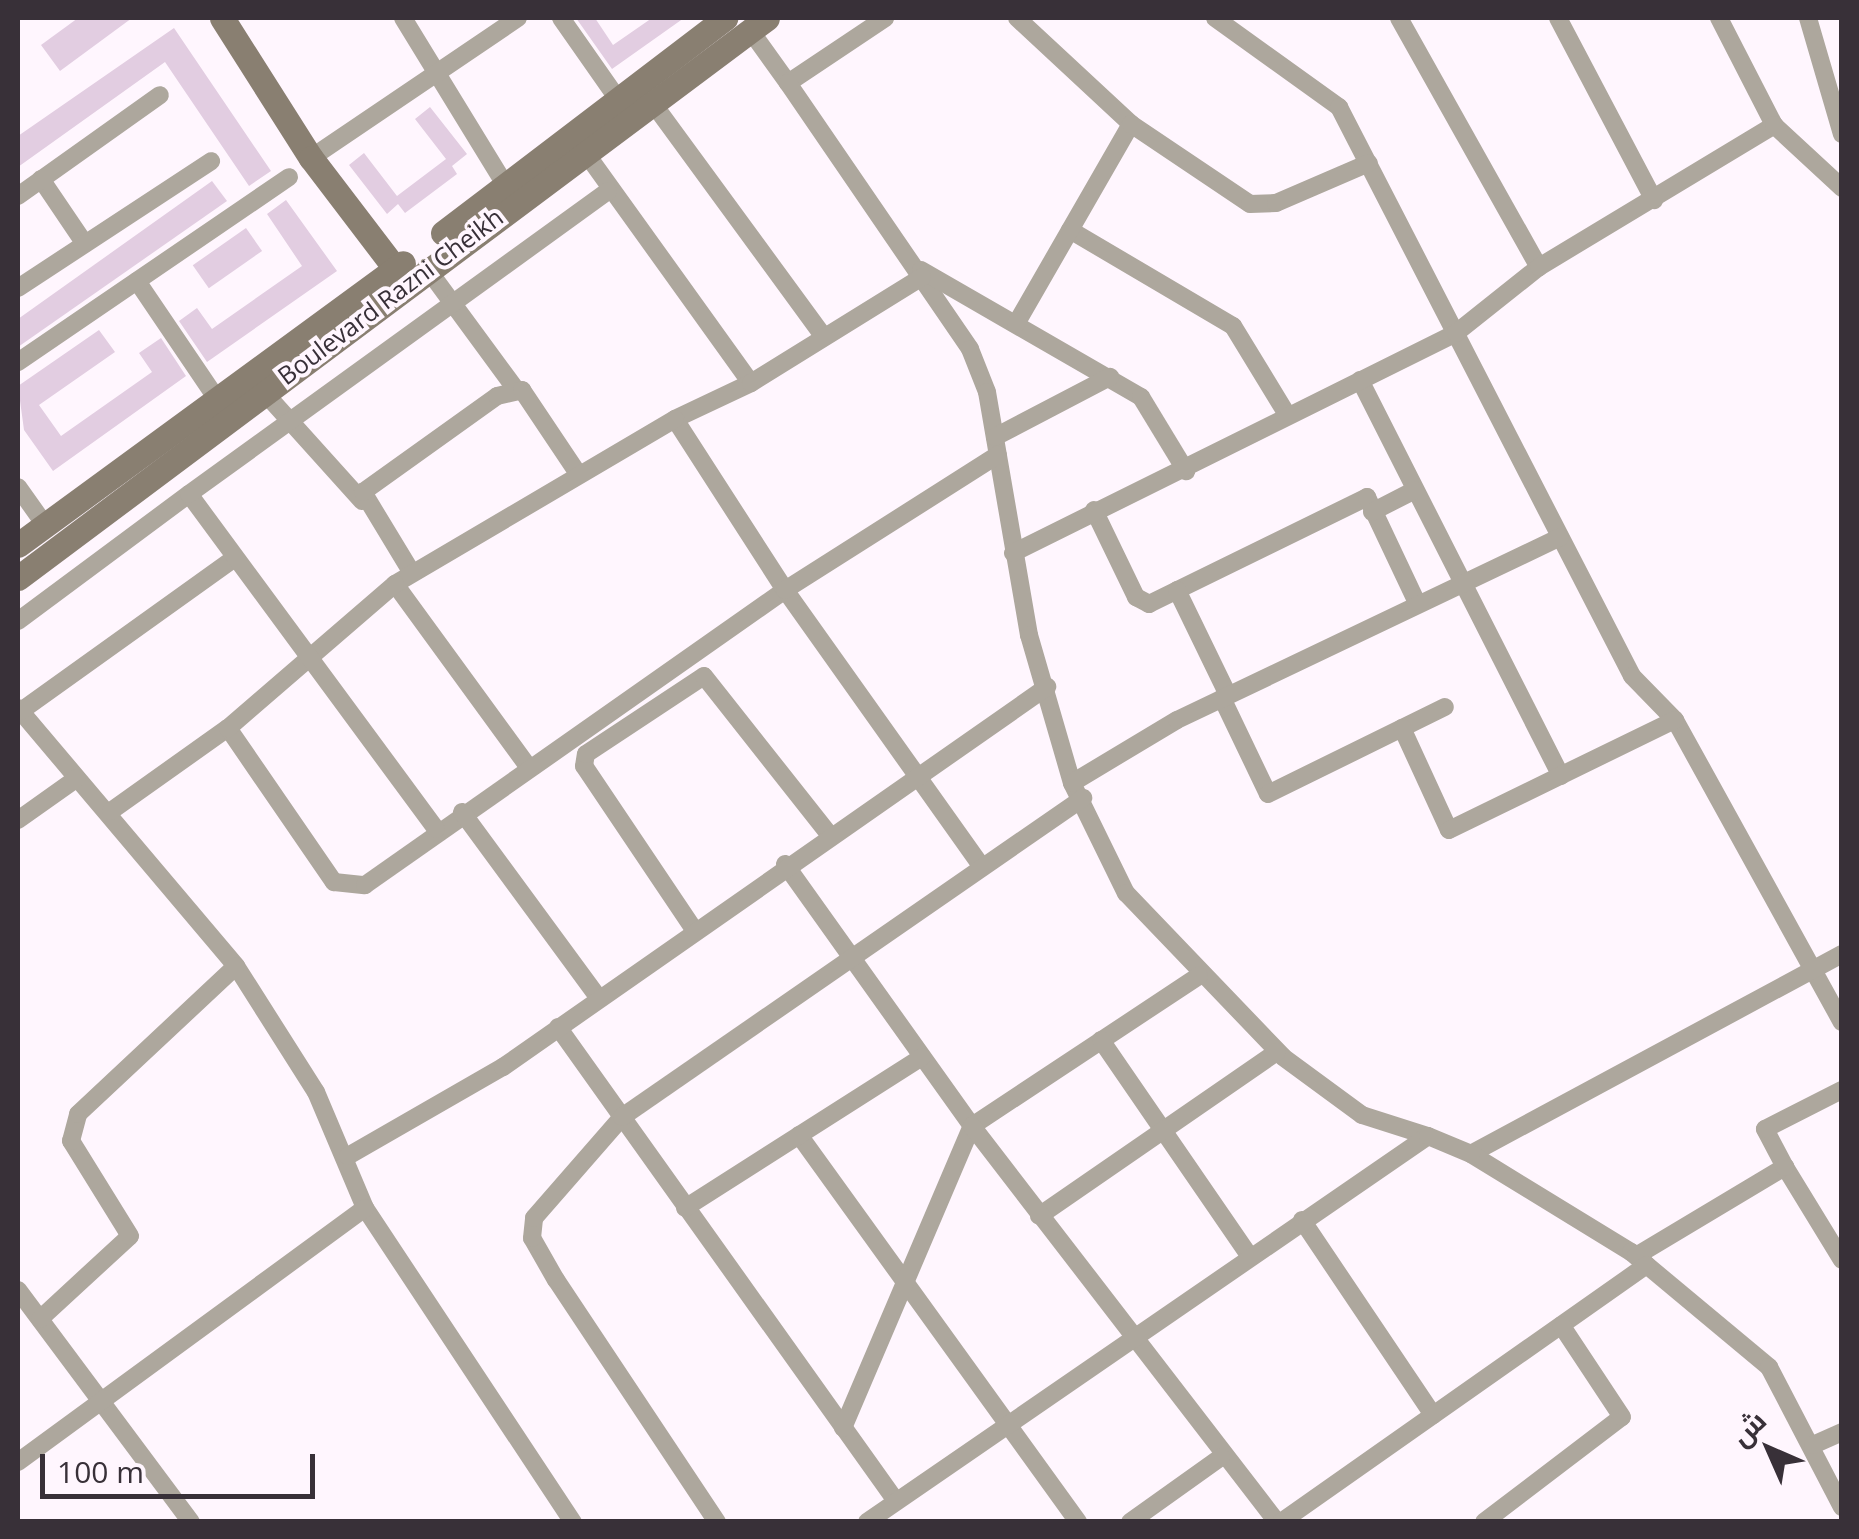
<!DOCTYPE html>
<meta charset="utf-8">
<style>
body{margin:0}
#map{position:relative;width:1859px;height:1539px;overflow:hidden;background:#fff6fe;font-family:"Open Sans",Cairo,sans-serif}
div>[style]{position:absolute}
.building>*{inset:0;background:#e2cde1;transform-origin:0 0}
.minor>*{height:18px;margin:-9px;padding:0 9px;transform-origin:9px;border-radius:9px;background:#ada79d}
.secondary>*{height:25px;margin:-12.5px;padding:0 12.5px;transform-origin:12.5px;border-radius:12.5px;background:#897f71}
span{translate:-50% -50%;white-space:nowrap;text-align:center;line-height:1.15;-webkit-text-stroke:8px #fff6fe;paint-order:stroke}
.street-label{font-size:25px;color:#383038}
.frame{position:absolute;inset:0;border:20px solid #383038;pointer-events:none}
.north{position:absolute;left:1719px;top:1399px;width:100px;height:100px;-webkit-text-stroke:8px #fff6fe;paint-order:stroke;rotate:315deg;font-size:28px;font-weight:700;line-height:40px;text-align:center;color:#383038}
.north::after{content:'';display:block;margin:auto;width:35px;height:45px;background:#383038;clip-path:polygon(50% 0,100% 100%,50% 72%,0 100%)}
.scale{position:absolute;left:40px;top:1454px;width:275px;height:45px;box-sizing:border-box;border:5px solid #383038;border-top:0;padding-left:12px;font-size:30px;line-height:35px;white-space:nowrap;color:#383038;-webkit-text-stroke:8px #fff6fe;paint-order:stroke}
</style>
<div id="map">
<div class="building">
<div style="clip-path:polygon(78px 18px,132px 18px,60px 71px,41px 45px)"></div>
<div style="clip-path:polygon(576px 18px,595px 18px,613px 45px,652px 18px,684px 18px,612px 69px)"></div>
<div style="clip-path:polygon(174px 28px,271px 171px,249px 186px,165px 62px,18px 167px,18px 136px)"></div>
<div style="clip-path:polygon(430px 107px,467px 154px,452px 166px,457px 174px,405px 213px,398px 204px,387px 214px,349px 165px,364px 153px,397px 196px,446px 159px,415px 119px)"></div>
<div style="clip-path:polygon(212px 181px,227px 201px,18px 347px,18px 319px)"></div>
<div style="clip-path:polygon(286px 200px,337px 271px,207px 362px,179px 321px,197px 308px,212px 329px,302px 266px,267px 214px)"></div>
<div style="left:246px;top:228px;width:28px;height:65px;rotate:55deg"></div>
<div style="clip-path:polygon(99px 330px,115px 352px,39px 405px,61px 436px,152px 372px,139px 353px,161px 338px,186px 376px,53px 471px,24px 430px,18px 386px)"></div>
</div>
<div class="minor">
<div style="left:403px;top:18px;width:193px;rotate:58.5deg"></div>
<div style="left:561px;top:18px;width:98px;rotate:55deg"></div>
<div style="left:1017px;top:18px;width:156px;rotate:42.9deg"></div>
<div style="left:1215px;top:18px;width:153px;rotate:35.7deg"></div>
<div style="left:1339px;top:107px;width:640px;rotate:62.75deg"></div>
<div style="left:1632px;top:676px;width:62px;rotate:45.7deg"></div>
<div style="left:1675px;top:720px;width:345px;rotate:61.1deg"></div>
<div style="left:1399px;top:18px;width:286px;rotate:60.7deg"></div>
<div style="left:1558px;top:18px;width:206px;rotate:62.2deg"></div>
<div style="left:1719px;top:18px;width:120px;rotate:62.8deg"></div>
<div style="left:1808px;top:18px;width:121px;rotate:73.7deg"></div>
<div style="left:750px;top:30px;width:65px;rotate:54.4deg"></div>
<div style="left:788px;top:83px;width:117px;rotate:-33.8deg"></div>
<div style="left:788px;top:83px;width:322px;rotate:55.6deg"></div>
<div style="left:970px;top:349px;width:46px;rotate:68.4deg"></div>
<div style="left:987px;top:392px;width:247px;rotate:80.2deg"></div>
<div style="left:1029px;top:635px;width:154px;rotate:73.8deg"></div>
<div style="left:1072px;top:783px;width:123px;rotate:63.9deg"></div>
<div style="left:1126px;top:893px;width:227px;rotate:46.2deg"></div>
<div style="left:1283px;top:1057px;width:98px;rotate:36.3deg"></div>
<div style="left:1362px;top:1115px;width:69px;rotate:17.7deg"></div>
<div style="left:652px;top:102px;width:291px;rotate:53.8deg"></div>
<div style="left:585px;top:152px;width:284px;rotate:54.3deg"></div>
<div style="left:751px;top:383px;width:84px;rotate:154.7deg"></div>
<div style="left:311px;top:158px;width:250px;rotate:-34.1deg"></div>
<div style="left:41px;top:179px;width:78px;rotate:55.9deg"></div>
<div style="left:18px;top:196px;width:174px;rotate:-35.4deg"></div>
<div style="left:1070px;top:230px;width:189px;rotate:30.5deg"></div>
<div style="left:1233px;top:326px;width:105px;rotate:58.6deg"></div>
<div style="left:426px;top:267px;width:150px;rotate:53.7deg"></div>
<div style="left:921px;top:270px;width:254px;rotate:30deg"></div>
<div style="left:1141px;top:397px;width:87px;rotate:58.7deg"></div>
<div style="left:137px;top:281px;width:143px;rotate:55.9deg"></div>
<div style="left:18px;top:288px;width:231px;rotate:-33.3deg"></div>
<div style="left:1016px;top:324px;width:231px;rotate:-60.1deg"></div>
<div style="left:1131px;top:124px;width:143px;rotate:33.9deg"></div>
<div style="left:1250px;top:204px;width:26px;rotate:-2deg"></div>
<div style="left:1276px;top:203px;width:101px;rotate:-23.3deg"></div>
<div style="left:18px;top:362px;width:328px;rotate:-34.3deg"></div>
<div style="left:1360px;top:380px;width:444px;rotate:63.1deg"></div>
<div style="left:751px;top:383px;width:201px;rotate:-31.8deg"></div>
<div style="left:263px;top:391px;width:148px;rotate:48deg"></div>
<div style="left:995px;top:437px;width:130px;rotate:-27.6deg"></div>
<div style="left:18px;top:487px;width:47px;rotate:54.6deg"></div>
<div style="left:1094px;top:510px;width:97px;rotate:64.2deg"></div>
<div style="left:1136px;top:597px;width:15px;rotate:28deg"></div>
<div style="left:1149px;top:604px;width:243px;rotate:-26.1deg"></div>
<div style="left:1367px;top:497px;width:117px;rotate:64.7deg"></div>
<div style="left:1372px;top:512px;width:48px;rotate:-27.1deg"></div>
<div style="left:1013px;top:553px;width:495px;rotate:-26.4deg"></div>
<div style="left:1456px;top:333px;width:106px;rotate:-38.5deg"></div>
<div style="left:1539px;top:267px;width:275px;rotate:-31.1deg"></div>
<div style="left:1774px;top:125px;width:93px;rotate:42.8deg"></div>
<div style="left:412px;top:573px;width:95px;rotate:-121.2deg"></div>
<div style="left:363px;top:492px;width:165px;rotate:-35.6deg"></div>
<div style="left:497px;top:396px;width:26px;rotate:-13deg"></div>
<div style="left:522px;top:390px;width:102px;rotate:56.2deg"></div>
<div style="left:395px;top:584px;width:228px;rotate:53.9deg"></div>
<div style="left:1177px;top:590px;width:117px;rotate:64.1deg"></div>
<div style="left:18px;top:621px;width:213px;rotate:-36.6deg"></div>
<div style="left:1222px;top:698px;width:106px;rotate:64.4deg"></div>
<div style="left:1268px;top:794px;width:197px;rotate:-26.2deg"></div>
<div style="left:18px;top:708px;width:338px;rotate:49.8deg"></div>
<div style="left:236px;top:966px;width:149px;rotate:57.6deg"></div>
<div style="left:316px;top:1092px;width:126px;rotate:67.1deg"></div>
<div style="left:365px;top:1208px;width:377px;rotate:56.5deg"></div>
<div style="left:21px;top:711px;width:263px;rotate:-35.6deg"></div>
<div style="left:1402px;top:728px;width:112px;rotate:65.3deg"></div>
<div style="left:1449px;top:830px;width:251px;rotate:-26deg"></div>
<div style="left:1072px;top:783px;width:122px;rotate:-31deg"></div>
<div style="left:1177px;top:720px;width:424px;rotate:-25.5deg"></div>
<div style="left:111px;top:811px;width:143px;rotate:-35.4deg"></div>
<div style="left:228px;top:728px;width:187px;rotate:55.5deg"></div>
<div style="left:334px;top:882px;width:31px;rotate:6deg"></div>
<div style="left:365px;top:885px;width:513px;rotate:-35.08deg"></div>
<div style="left:785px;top:590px;width:203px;rotate:-122.8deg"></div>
<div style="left:675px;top:419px;width:325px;rotate:149.5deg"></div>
<div style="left:395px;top:584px;width:221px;rotate:139.2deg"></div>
<div style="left:462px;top:812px;width:228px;rotate:53.7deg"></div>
<div style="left:18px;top:820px;width:72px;rotate:-35.4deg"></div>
<div style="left:436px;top:829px;width:416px;rotate:-126.4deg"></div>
<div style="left:189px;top:494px;width:517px;rotate:-35.87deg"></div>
<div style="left:785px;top:864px;width:322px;rotate:54.5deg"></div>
<div style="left:972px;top:1126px;width:272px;rotate:-33.5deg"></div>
<div style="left:982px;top:867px;width:340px;rotate:-125.4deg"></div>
<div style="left:785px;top:590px;width:252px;rotate:-32.4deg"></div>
<div style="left:693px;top:928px;width:195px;rotate:-123.9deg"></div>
<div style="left:584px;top:766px;width:12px;rotate:-81deg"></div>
<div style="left:586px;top:754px;width:141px;rotate:-33.5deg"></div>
<div style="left:704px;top:676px;width:199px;rotate:51.7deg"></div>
<div style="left:1842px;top:954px;width:421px;rotate:151.7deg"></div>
<div style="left:1471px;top:1154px;width:188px;rotate:31.5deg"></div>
<div style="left:1631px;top:1252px;width:180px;rotate:39.8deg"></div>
<div style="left:1769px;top:1367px;width:158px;rotate:62.5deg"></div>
<div style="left:558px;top:1027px;width:582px;rotate:54.51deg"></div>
<div style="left:1101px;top:1040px;width:263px;rotate:55.5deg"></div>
<div style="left:799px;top:1135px;width:477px;rotate:54.2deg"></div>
<div style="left:348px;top:1156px;width:179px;rotate:-29.9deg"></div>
<div style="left:503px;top:1067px;width:664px;rotate:-34.94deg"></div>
<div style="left:1785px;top:1167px;width:109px;rotate:58.5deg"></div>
<div style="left:685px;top:1208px;width:281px;rotate:-32.5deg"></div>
<div style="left:1039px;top:1216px;width:289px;rotate:-34.6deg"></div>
<div style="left:1302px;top:1220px;width:235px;rotate:56.1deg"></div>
<div style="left:1636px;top:1256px;width:174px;rotate:-30.9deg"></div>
<div style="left:1785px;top:1167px;width:43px;rotate:-117.8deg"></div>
<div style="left:1765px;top:1129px;width:86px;rotate:-26.9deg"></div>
<div style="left:18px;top:1290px;width:289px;rotate:53.3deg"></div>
<div style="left:40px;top:1319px;width:122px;rotate:-42.7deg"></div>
<div style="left:130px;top:1236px;width:112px;rotate:-121.8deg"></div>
<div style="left:71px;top:1141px;width:28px;rotate:-75deg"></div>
<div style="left:78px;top:1114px;width:216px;rotate:-43.1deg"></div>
<div style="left:843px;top:1428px;width:328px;rotate:-66.9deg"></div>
<div style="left:972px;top:1126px;width:500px;rotate:52.4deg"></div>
<div style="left:1813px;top:1445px;width:32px;rotate:-24deg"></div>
<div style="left:18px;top:1462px;width:430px;rotate:-36.2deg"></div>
<div style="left:717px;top:1522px;width:291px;rotate:-123.6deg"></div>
<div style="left:556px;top:1280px;width:48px;rotate:-119.7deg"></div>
<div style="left:532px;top:1238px;width:20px;rotate:-84deg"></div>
<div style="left:534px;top:1218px;width:134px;rotate:-48.9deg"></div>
<div style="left:622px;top:1117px;width:561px;rotate:-34.68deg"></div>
<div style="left:867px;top:1522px;width:681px;rotate:-34.53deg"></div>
<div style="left:1428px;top:1136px;width:47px;rotate:22.7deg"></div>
<div style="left:1130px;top:1522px;width:112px;rotate:-35.5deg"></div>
<div style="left:1281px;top:1522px;width:447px;rotate:-35.1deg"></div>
<div style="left:1484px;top:1522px;width:173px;rotate:-37.3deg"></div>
<div style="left:1622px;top:1417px;width:110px;rotate:-123.5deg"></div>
</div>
<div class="secondary">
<div style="left:222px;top:18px;width:166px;rotate:57.6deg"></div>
<div style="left:311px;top:158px;width:153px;rotate:52.7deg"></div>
<div style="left:443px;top:233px;width:355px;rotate:-37.3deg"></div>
<div style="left:18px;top:545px;width:477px;rotate:-36.2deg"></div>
<div style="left:18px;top:578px;width:935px;rotate:-36.78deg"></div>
</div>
<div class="street-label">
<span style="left:390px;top:296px;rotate:-37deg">Boulevard Razni Cheikh</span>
</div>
<div class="frame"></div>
<div class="north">ش</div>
<div class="scale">100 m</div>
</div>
